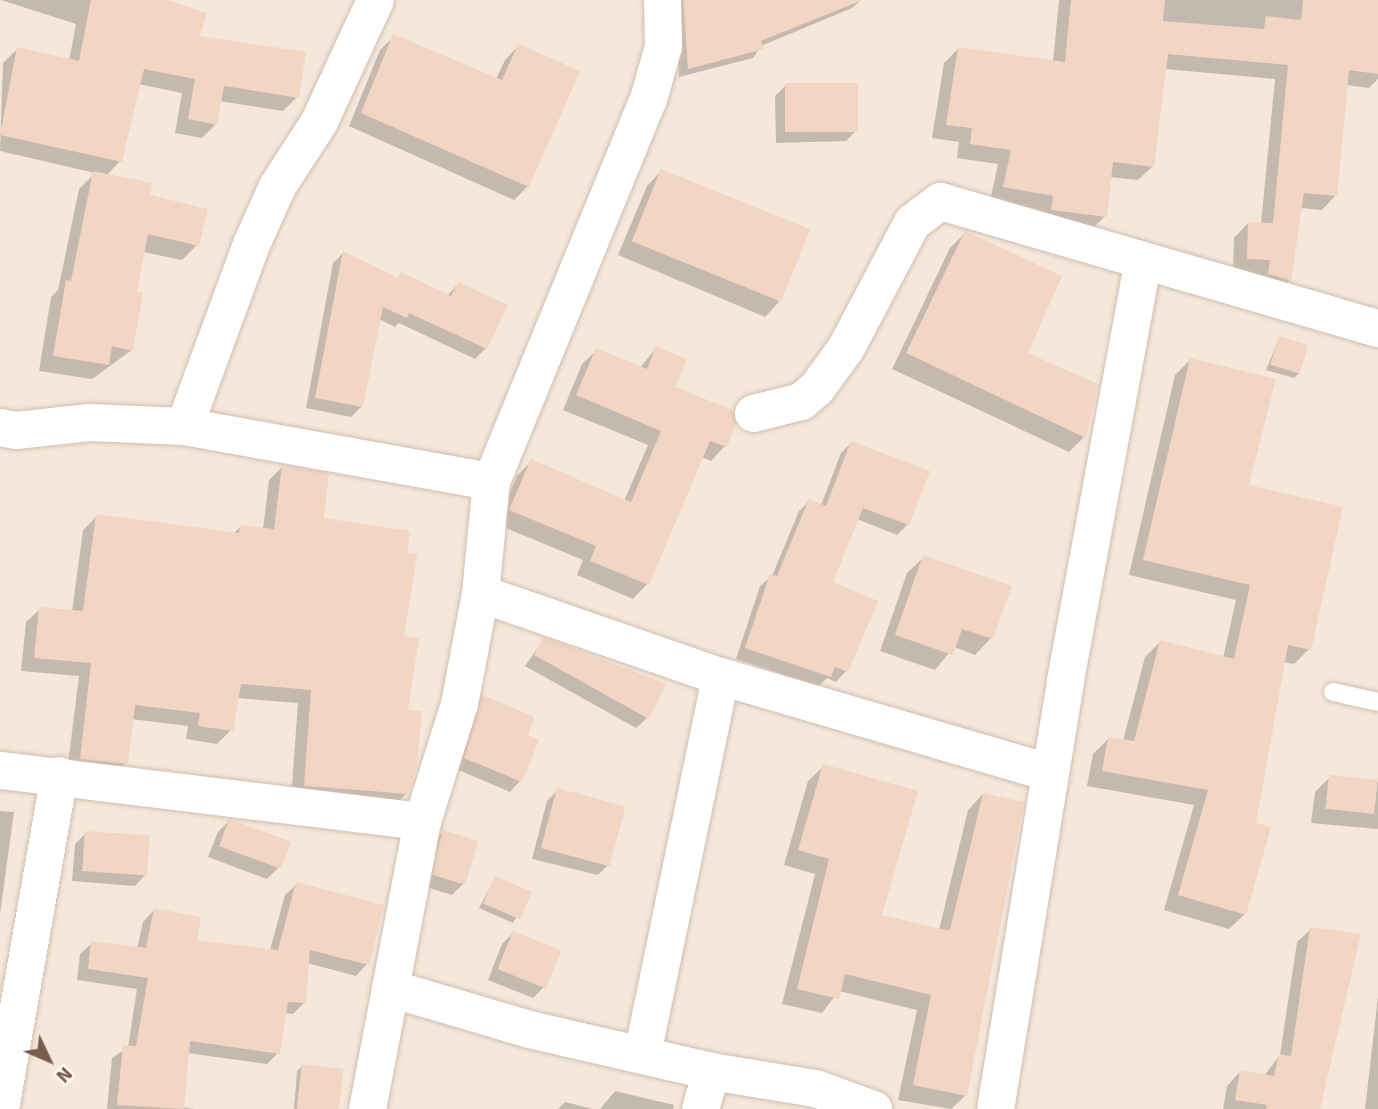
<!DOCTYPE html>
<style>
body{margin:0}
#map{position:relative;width:1378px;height:1109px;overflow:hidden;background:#fdf6ec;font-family:Signika,sans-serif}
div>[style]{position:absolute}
.residential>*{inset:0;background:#f5e8da;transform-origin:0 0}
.shadow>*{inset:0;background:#0003}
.building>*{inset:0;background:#f3d5c3;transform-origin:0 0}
.roads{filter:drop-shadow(0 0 2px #d1beb0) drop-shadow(0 0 2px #d1beb0)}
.lane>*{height:18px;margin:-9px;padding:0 9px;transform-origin:9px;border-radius:9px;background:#fff}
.street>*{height:37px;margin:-18.5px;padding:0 18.5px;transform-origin:18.5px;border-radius:18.5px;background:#fff}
span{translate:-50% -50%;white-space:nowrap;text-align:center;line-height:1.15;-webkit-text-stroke:5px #fffaf3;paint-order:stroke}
.north{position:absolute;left:14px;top:1025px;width:70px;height:70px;-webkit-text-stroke:5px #fffaf3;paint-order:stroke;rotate:134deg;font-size:19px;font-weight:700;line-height:28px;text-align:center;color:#7a5c4d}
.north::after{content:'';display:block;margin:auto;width:24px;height:32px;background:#7a5c4d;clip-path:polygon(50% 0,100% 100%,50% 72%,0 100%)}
</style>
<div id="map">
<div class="residential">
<div style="left:0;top:0;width:1378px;height:1109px"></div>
</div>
<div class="shadow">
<div style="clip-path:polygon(1px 0,167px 0,198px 37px,297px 97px,283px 111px,219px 101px,216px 124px,202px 138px,175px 133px,182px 93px,138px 84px,120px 161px,106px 176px,148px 197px,197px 245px,182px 260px,143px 252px,135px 293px,132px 350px,92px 379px,39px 371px,51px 297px,58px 290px,79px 189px,95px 173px,0 151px,3px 63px,17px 49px,69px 61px,76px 24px)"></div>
<div style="clip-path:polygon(676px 0,861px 0,852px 8px,761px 46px,753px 58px,679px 77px)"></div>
<div style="clip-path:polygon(1059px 0,1378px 0,1378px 79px,1369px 88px,1346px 85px,1336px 195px,1322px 210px,1300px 208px,1290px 280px,1276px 294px,1233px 273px,1234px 238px,1248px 223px,1261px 224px,1275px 79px,1165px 69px,1153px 166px,1138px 180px,1109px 177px,1105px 216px,1091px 230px,1038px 224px,1040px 210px,990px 201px,998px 164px,957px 158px,959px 142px,932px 138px,944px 63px,958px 49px,1053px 62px)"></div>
<div style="clip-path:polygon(394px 36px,496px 79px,505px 60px,518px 46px,528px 186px,514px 200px,349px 126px,380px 50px)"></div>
<div style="clip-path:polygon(786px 85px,857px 130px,846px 141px,776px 143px,775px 96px)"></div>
<div style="clip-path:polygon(661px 171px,779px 302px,765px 317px,618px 255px,647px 186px)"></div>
<div style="clip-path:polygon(965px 233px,1026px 354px,1084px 437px,1069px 452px,892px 369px,950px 248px)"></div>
<div style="clip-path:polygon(343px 253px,396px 280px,401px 274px,447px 296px,458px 284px,506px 306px,486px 348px,475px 359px,399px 323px,395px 327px,379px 319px,362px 406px,351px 417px,306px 408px,333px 263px)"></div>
<div style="clip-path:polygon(1279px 338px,1299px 373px,1294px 378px,1266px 370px)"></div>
<div style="clip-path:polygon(656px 348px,673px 388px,725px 446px,711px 461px,701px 457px,647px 584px,633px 599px,577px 575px,583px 560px,496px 524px,517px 476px,531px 461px,624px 501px,648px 445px,563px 410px,582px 364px,597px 350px,640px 368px)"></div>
<div style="clip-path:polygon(1190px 360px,1246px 486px,1309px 649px,1294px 664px,1283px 662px,1254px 824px,1245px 914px,1229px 929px,1164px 910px,1194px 805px,1087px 786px,1093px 754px,1109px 738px,1123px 741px,1145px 657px,1160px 642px,1223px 658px,1236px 600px,1129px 575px,1175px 375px)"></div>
<div style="clip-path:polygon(851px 443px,908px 524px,897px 535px,857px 519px,831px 583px,846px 671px,836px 682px,827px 678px,819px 686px,736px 659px,760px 586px,772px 576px,799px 511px,809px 501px,821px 505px,841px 453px)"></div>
<div style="clip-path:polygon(282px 467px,322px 519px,405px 555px,402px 637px,407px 793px,393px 807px,291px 799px,298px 703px,236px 698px,231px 730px,217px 744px,186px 739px,188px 726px,131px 719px,126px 763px,112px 777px,67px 772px,79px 676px,21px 671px,26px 622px,40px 609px,72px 612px,83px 530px,97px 516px,233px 534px,240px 527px,263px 529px,269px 480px)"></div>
<div style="clip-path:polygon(924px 557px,991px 638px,975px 655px,954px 647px,935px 670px,880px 651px,907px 573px)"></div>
<div style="clip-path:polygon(544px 639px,647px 718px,636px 728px,525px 666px)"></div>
<div style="clip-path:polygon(482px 697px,525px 736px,520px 781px,510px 792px,454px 768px,472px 708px)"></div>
<div style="clip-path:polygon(824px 766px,880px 917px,939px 930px,968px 810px,983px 794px,1022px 804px,966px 1095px,951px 1109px,898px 1100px,917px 1010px,839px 991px,822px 1013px,782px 1004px,815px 874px,784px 865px,808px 781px)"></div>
<div style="clip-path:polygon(1330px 777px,1378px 782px,1378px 829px,1311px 823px,1315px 792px)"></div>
<div style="clip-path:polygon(558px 790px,609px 864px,598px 875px,532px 859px,547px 801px)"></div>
<div style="clip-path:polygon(0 811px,14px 812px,0 914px)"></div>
<div style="clip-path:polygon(229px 821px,278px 868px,267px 879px,208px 857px,218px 832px)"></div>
<div style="clip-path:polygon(443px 832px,463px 884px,452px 895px,423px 886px,433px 842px)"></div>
<div style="clip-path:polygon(86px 833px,145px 875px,135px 886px,72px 881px,75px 844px)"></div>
<div style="clip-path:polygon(495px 878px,530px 893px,513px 923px,479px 908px)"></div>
<div style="clip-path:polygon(297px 884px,367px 964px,356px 976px,307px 963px,304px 1003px,293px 1014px,284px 1013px,278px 1053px,267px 1064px,187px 1053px,182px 1107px,194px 1109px,107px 1109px,112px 1058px,128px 1047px,137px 989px,77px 980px,80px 954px,92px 943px,137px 949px,143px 922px,154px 910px,195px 942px,270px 950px,285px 895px)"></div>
<div style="clip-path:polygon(1311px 929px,1314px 1109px,1223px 1109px,1227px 1086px,1240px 1072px,1264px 1076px,1280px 1055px,1297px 942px)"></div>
<div style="clip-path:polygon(513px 933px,544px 987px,533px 998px,488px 980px,502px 944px)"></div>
<div style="clip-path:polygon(1378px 997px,1378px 1109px,1365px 1109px)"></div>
<div style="clip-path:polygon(302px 1066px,338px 1109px,294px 1109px,297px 1071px)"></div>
<div style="clip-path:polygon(615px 1091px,674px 1105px,673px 1109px,600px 1109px)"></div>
<div style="clip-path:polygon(565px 1102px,593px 1109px,558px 1109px)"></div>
</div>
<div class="building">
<div style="clip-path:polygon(91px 0,168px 0,207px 13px,200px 36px,306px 52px,299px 98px,224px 86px,217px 125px,188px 119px,195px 79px,144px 69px,122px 162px,0 135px,17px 47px,79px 61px)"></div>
<div style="clip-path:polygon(683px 0,860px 0,860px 1px,761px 41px,764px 49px,688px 69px)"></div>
<div style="clip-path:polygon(1071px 0,1165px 0,1163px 21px,1264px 29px,1266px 16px,1301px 20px,1303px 0,1378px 0,1378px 74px,1349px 70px,1337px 196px,1304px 193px,1291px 281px,1268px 274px,1270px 260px,1247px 259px,1248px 222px,1273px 223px,1288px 65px,1168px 54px,1154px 167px,1113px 162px,1107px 217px,1051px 210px,1053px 196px,1003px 187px,1011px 150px,970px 144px,972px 128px,946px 125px,958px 47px,1065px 62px)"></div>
<div style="clip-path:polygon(393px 34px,502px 80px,518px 44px,580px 71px,529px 187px,361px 113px)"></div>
<div style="left:785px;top:83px;width:73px;height:49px"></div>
<div style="left:661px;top:169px;width:161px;height:78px;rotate:22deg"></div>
<div style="clip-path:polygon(93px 171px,153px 183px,150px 195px,208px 209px,199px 246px,148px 234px,137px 292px,143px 293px,133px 351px,112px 346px,109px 365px,53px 356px,66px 280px,71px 281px)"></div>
<div style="clip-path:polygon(965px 231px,1062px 276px,1028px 353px,1098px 384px,1086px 438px,906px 353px)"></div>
<div style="clip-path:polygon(343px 251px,398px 278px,401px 272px,451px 296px,458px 282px,508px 305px,487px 349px,409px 313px,407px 318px,383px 307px,363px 407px,315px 398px)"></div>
<div style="left:1279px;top:336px;width:31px;height:30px;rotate:17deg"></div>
<div style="clip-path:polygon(656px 346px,687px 359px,675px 387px,733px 410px,736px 424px,727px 447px,710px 441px,649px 585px,590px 561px,596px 546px,509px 510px,531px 459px,631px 502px,661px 431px,576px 395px,596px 348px,647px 369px)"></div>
<div style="clip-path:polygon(1190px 358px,1276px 379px,1249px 485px,1343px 507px,1311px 650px,1288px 645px,1256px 823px,1271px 827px,1246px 915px,1178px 895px,1208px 790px,1102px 771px,1108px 737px,1134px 741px,1160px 640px,1234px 659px,1250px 585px,1143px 560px)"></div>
<div style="clip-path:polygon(851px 441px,930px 471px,909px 525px,863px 508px,833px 582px,878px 601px,848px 672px,835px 667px,831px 677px,745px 648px,770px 574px,777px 576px,809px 499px,826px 506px)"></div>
<div style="clip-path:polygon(282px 465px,329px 473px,324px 518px,410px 531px,407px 553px,417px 555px,404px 636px,419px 638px,408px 710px,422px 711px,417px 766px,408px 794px,304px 786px,311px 690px,241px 684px,233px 731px,198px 726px,200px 713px,135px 705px,128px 764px,80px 759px,91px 663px,34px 658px,39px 607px,83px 611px,96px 514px,239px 533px,240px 525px,274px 529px)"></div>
<div style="clip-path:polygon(923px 555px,1012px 586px,993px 639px,962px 629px,953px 655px,895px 635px)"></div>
<div style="clip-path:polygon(544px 637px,666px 684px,649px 719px,534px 655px)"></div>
<div style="clip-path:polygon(482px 695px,535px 717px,528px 735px,539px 740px,522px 782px,464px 758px)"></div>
<div style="clip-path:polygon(823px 764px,918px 791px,882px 915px,941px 929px,950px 930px,983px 793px,1024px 802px,967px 1096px,913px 1085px,931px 995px,845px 974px,839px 999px,797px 989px,829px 859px,798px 850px)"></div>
<div style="left:1329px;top:775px;width:49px;height:34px;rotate:6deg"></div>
<div style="left:557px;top:788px;width:71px;height:62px;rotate:15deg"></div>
<div style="left:229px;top:819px;width:66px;height:29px;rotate:20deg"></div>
<div style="left:443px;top:830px;width:37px;height:46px;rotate:17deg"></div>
<div style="left:85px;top:831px;width:65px;height:40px;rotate:4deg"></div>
<div style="left:495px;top:876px;width:40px;height:30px;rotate:23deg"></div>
<div style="clip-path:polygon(296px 882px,384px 905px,369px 965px,310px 950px,306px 1003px,288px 1002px,280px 1054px,190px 1041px,184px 1109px,117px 1105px,123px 1045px,136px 1046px,148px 978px,88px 969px,91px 941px,146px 948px,154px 908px,201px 917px,197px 940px,278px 950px)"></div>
<div style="clip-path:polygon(1310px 927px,1361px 934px,1320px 1109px,1266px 1109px,1267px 1105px,1235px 1100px,1240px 1070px,1274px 1076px,1279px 1054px,1291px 1056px)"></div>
<div style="left:513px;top:931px;width:52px;height:41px;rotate:22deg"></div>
<div style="left:302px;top:1064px;width:42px;height:45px;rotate:7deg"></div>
</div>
<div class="roads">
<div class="lane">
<div style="left:1333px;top:692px;width:46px;rotate:12.5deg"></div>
</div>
<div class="street">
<div style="left:753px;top:413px;width:49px;rotate:-14deg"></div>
<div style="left:801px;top:401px;width:21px;rotate:-41deg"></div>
<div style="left:817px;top:387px;width:49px;rotate:-54.1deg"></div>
<div style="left:846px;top:347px;width:141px;rotate:-62.2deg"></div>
<div style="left:912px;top:222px;width:35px;rotate:-37deg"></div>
<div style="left:940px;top:201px;width:456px;rotate:16.2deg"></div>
<div style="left:184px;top:426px;width:312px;rotate:10.2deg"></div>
<div style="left:0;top:427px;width:16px;rotate:11deg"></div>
<div style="left:16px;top:430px;width:73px;rotate:-6.3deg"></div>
<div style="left:89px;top:422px;width:95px;rotate:2.4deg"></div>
<div style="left:184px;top:426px;width:194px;rotate:-69.8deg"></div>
<div style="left:251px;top:244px;width:64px;rotate:-65.9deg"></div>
<div style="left:277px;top:186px;width:77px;rotate:-57.1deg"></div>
<div style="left:319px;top:121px;width:133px;rotate:-65.2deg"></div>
<div style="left:480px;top:593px;width:254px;rotate:19.1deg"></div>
<div style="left:720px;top:676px;width:343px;rotate:16.3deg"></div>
<div style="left:0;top:770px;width:425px;rotate:6.9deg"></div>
<div style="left:390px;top:988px;width:145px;rotate:16.4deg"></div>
<div style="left:529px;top:1029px;width:187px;rotate:13deg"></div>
<div style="left:711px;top:1071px;width:105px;rotate:9.3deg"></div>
<div style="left:815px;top:1088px;width:62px;rotate:19.9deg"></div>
<div style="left:642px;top:1054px;width:386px;rotate:-78.3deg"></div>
<div style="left:0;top:1109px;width:339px;rotate:-80deg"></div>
<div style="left:367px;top:1109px;width:293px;rotate:-79.2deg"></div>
<div style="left:422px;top:821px;width:123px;rotate:-72.5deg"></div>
<div style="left:459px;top:704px;width:113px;rotate:-79.3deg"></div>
<div style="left:480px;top:593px;width:113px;rotate:-84.4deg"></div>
<div style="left:491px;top:481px;width:413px;rotate:-67.7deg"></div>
<div style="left:648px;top:99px;width:55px;rotate:-74.2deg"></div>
<div style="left:663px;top:46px;width:46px;rotate:-91.2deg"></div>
<div style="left:700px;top:1109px;width:40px;rotate:-74deg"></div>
<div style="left:995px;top:1109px;width:435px;rotate:-80.7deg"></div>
<div style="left:1065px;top:680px;width:424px;rotate:-79.5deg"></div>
</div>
</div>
<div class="north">N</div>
</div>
